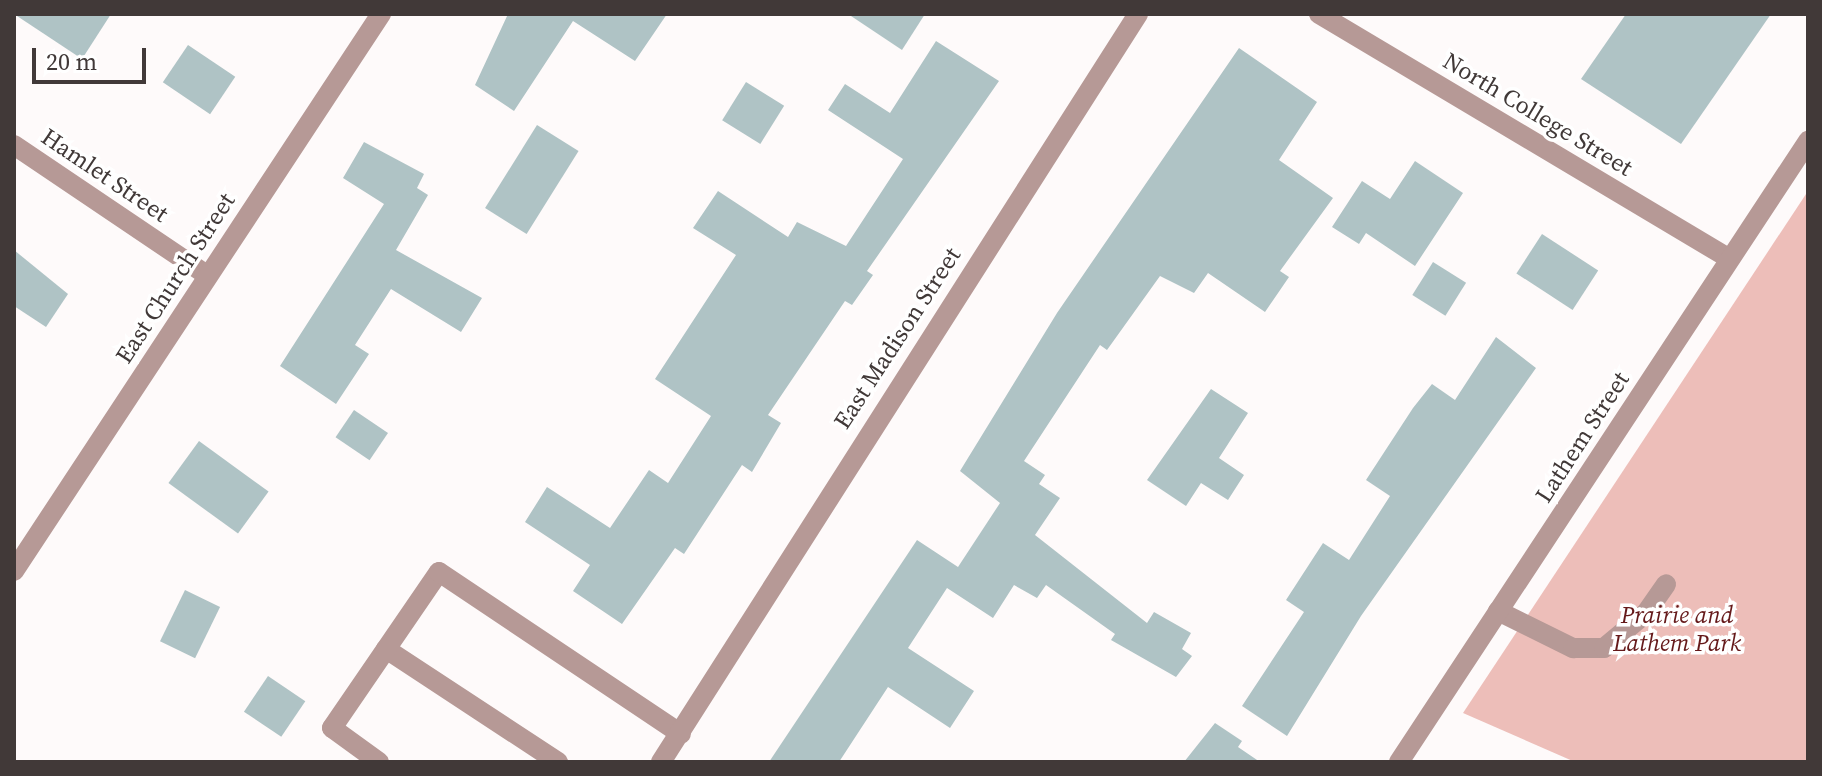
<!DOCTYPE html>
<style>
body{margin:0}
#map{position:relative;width:1822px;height:776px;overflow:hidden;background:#fefafa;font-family:"Source Serif 4",serif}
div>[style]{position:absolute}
.green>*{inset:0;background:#edbeb9}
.building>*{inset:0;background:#afc3c5;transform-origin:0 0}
.minor>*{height:20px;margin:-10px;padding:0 10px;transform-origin:10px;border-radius:10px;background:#b69996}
span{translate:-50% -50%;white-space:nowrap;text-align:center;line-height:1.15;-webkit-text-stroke:7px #fff;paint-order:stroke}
.street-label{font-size:24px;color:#413938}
.park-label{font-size:24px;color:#65191a;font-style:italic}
.frame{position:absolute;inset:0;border:16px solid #413938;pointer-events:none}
.scale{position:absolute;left:32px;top:48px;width:114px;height:36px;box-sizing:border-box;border:4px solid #413938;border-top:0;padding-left:10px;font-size:24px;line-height:28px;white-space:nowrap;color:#413938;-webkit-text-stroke:6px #fff;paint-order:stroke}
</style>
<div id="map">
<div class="green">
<div style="clip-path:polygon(1808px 191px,1808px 762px,1575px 762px,1463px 713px)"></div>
</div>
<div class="building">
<div style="clip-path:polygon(14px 14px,111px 14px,82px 59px)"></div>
<div style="clip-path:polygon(508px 14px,667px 14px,635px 61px,573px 21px,514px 111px,475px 85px)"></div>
<div style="clip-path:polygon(848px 14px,925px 14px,902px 50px)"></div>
<div style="clip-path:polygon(1626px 14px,1771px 14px,1681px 144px,1581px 79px)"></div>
<div style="clip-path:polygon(936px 41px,999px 81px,867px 271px,873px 275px,852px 305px,845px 301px,768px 415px,781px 423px,752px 472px,742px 465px,684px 554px,675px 548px,622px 624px,573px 591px,590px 565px,525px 522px,547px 487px,610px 528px,649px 470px,668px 483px,711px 416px,655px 379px,736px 255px,693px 228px,718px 191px,788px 237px,797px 222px,846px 246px,903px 159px,828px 110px,845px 84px,890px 113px)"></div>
<div style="left:188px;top:45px;width:57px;height:45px;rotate:34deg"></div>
<div style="clip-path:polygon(1239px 48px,1317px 102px,1279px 160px,1333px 198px,1280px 271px,1289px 277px,1265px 312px,1208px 273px,1194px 293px,1160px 276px,1107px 350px,1100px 345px,1024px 461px,1045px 475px,1039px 484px,1060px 498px,1035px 535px,1147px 623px,1154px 612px,1191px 633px,1182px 649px,1192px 656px,1176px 677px,1111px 640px,1115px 634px,1046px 585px,1037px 598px,1014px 585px,993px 618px,947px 588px,908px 648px,974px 691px,950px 728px,888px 687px,839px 762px,769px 762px,917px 540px,958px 567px,1000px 503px,960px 471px,1057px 313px)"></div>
<div style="left:746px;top:82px;width:45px;height:45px;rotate:32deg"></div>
<div style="left:537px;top:125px;width:49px;height:98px;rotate:32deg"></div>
<div style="clip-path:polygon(364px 142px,424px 174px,417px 188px,428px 195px,396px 250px,482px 298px,461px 332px,391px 289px,355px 345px,369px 354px,336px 404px,280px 366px,384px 204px,343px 178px)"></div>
<div style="clip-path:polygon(1415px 161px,1463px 193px,1415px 266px,1366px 233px,1359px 244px,1332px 227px,1362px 181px,1390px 199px)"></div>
<div style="left:1542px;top:234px;width:67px;height:47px;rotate:33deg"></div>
<div style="clip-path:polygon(14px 250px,68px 294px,46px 327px,14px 306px)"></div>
<div style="left:1433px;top:262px;width:39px;height:39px;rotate:32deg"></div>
<div style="clip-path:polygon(1496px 337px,1536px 368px,1361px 616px,1287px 736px,1242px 706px,1304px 612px,1286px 600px,1323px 543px,1349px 560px,1390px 496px,1366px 480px,1413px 408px,1432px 384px,1455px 400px)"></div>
<div style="clip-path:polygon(1211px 389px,1248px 413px,1219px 458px,1244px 475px,1228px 500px,1201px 483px,1186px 506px,1147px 480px)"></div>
<div style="left:354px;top:410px;width:41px;height:33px;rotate:34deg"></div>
<div style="left:199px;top:441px;width:86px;height:52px;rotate:36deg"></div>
<div style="left:185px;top:590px;width:39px;height:57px;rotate:26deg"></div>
<div style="left:268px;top:676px;width:45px;height:43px;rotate:34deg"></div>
<div style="clip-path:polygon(1215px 723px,1242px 741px,1238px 747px,1260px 762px,1184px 762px)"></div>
</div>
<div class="minor">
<div style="left:1319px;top:14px;width:478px;rotate:30.8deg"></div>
<div style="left:14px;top:145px;width:233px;rotate:34deg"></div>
<div style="left:14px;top:571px;width:667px;rotate:-56.62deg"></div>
<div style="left:1498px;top:611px;width:84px;rotate:26.3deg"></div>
<div style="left:1573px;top:648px;width:31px"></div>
<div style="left:1604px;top:648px;width:55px;rotate:-39.8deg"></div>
<div style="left:1646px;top:613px;width:35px;rotate:-55deg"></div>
<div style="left:386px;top:649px;width:206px;rotate:33.3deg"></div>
<div style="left:379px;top:762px;width:58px;rotate:-144.1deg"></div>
<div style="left:332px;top:728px;width:189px;rotate:-55.6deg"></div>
<div style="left:439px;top:572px;width:291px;rotate:33.8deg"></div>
<div style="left:661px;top:762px;width:887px;rotate:-57.47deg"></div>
<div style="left:1399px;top:762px;width:744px;rotate:-56.63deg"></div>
</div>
<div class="street-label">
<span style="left:1538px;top:114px;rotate:31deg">North College Street</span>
<span style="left:105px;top:175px;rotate:34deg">Hamlet Street</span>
<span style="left:175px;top:278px;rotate:-57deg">East Church Street</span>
<span style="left:897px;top:338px;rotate:-57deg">East Madison Street</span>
<span style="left:1582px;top:437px;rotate:-57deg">Lathem Street</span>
</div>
<div class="park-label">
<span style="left:1677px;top:629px">Prairie and<br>Lathem Park</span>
</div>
<div class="frame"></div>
<div class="scale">20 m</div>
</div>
